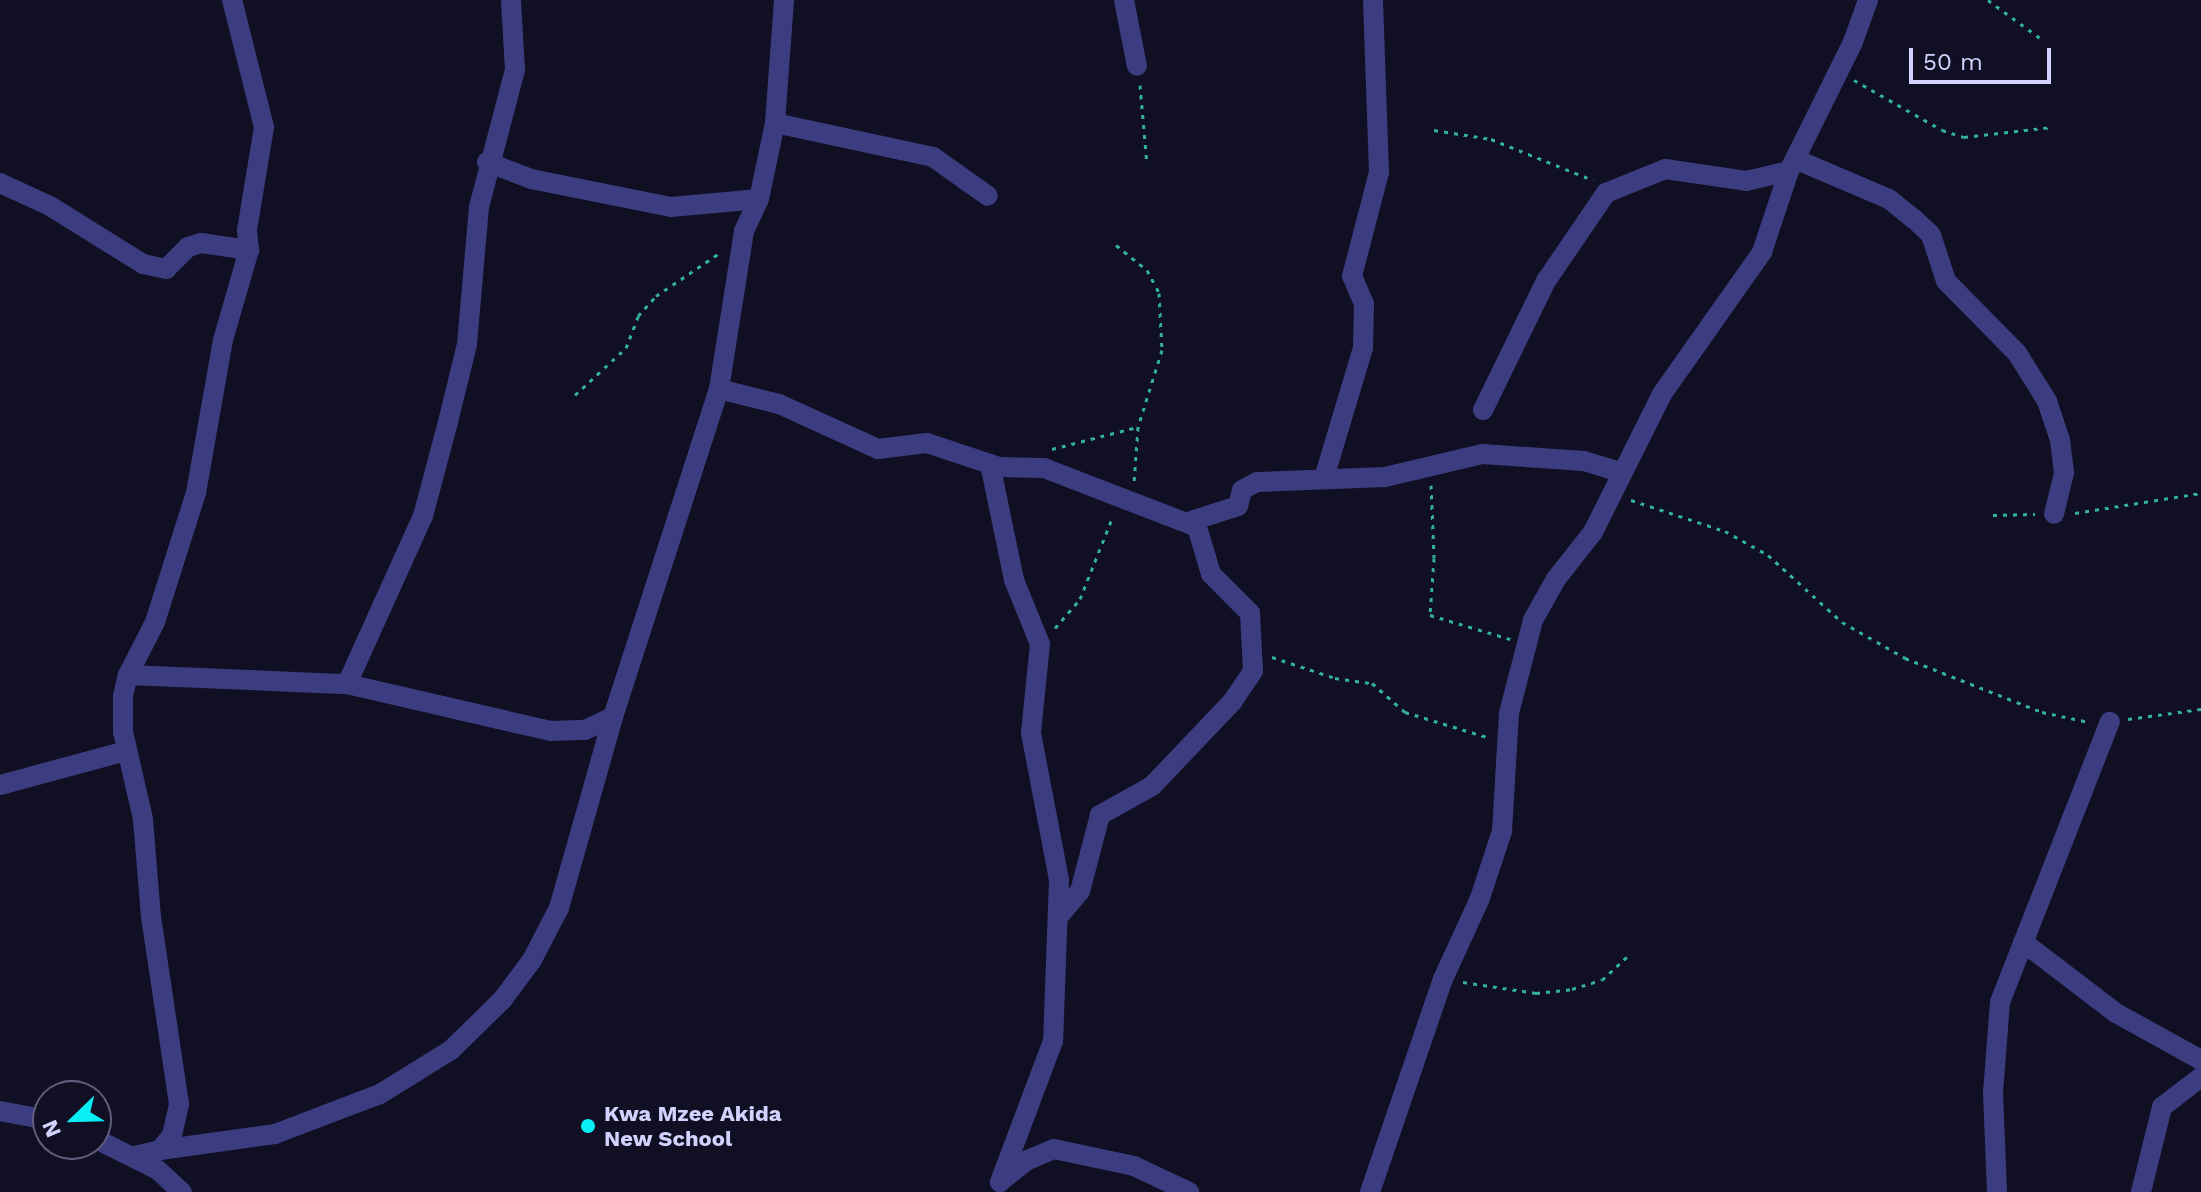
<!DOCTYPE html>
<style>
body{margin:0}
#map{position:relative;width:2201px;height:1192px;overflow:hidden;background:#110f23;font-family:"Work Sans",sans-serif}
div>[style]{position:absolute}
.path>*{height:3px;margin-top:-1.5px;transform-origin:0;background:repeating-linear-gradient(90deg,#32b1a0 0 4px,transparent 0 10px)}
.minor>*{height:20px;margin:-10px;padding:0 10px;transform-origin:10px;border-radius:10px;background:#3b3d80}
.dots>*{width:22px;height:22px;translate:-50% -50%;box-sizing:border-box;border:4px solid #110f23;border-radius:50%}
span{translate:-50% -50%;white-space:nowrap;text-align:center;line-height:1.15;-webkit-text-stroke:6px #110f23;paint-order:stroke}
.poi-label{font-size:22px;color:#d3d2fe;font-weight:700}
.left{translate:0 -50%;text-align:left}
.north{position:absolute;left:32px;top:1080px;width:80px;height:80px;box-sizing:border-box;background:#110f23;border:2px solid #5f5d7b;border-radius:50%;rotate:247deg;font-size:22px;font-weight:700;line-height:32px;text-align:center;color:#d3d2fe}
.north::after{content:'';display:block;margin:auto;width:28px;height:36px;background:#07eff4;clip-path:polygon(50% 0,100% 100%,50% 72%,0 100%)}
.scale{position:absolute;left:1909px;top:48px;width:142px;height:36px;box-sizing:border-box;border:4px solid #d3d2fe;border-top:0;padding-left:10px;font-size:24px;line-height:28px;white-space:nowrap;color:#d3d2fe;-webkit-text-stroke:6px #110f23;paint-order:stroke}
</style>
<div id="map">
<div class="path">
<div style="left:1988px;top:0;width:69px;rotate:36.2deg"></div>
<div style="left:1854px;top:80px;width:101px;rotate:29.6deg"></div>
<div style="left:1942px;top:130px;width:23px;rotate:18deg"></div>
<div style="left:1964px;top:137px;width:89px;rotate:-6.5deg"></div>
<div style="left:1140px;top:85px;width:80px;rotate:85deg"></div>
<div style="left:1434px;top:130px;width:58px;rotate:9deg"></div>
<div style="left:1491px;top:139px;width:110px;rotate:21.9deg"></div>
<div style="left:1116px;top:245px;width:40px;rotate:39deg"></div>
<div style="left:1147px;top:270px;width:26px;rotate:62deg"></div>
<div style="left:1159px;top:293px;width:57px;rotate:87deg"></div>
<div style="left:1162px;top:350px;width:81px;rotate:107.3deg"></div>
<div style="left:1138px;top:427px;width:56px;rotate:94.1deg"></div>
<div style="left:575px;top:395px;width:69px;rotate:-42.7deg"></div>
<div style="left:626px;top:348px;width:34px;rotate:-69deg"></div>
<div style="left:638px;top:316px;width:27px;rotate:-48deg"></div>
<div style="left:656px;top:296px;width:78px;rotate:-34.1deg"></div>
<div style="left:1052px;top:449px;width:88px;rotate:-14.5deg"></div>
<div style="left:1431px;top:485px;width:73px;rotate:87.6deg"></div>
<div style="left:1434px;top:558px;width:57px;rotate:94deg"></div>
<div style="left:1430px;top:615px;width:84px;rotate:16.7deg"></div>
<div style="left:1631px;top:500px;width:99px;rotate:18.3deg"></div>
<div style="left:1725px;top:531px;width:49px;rotate:29.2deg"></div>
<div style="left:1768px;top:555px;width:100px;rotate:42.2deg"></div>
<div style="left:1842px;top:622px;width:73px;rotate:29.7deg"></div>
<div style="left:1905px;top:658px;width:147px;rotate:21.5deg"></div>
<div style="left:2042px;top:712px;width:48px;rotate:12deg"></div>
<div style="left:2075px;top:513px;width:128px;rotate:-9deg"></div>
<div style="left:1993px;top:515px;width:42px;rotate:-1.4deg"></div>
<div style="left:1055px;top:628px;width:38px;rotate:-49deg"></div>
<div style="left:1080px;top:599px;width:89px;rotate:-68.3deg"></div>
<div style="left:1272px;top:657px;width:66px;rotate:18.4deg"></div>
<div style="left:1335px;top:678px;width:37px;rotate:8deg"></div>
<div style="left:1372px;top:683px;width:44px;rotate:41.3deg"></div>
<div style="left:1405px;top:712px;width:89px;rotate:17deg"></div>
<div style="left:2128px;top:719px;width:74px;rotate:-7.8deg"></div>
<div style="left:1463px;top:982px;width:74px;rotate:8.6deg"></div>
<div style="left:1536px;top:993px;width:36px;rotate:-6deg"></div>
<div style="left:1572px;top:989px;width:31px;rotate:-17deg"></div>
<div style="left:1602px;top:980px;width:35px;rotate:-43deg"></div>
</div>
<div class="minor">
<div style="left:1124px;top:0;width:67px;rotate:78.9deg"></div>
<div style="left:775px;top:123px;width:162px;rotate:12.1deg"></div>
<div style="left:933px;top:157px;width:67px;rotate:35.3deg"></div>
<div style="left:1795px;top:159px;width:102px;rotate:23.1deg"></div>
<div style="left:1889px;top:199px;width:32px;rotate:39deg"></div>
<div style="left:1914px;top:219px;width:23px;rotate:43deg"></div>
<div style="left:1931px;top:235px;width:48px;rotate:71.9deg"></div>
<div style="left:1946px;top:281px;width:101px;rotate:45.4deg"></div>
<div style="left:2017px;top:353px;width:57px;rotate:58deg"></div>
<div style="left:2047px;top:401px;width:41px;rotate:71.6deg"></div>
<div style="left:2060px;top:440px;width:33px;rotate:83deg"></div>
<div style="left:2064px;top:473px;width:42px;rotate:103.7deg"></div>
<div style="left:487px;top:162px;width:47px;rotate:21.1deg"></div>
<div style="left:531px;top:179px;width:143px;rotate:11.3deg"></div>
<div style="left:671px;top:207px;width:88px;rotate:-5.2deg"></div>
<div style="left:0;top:183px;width:55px;rotate:24.7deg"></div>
<div style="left:50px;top:206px;width:110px;rotate:31.9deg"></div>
<div style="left:143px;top:264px;width:24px;rotate:12deg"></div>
<div style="left:166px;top:269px;width:31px;rotate:-45deg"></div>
<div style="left:188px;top:247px;width:14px;rotate:-17deg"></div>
<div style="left:201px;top:243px;width:49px;rotate:8.3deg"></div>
<div style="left:719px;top:389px;width:62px;rotate:14deg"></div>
<div style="left:779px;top:404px;width:109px;rotate:24.4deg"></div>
<div style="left:878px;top:449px;width:49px;rotate:-7deg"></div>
<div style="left:927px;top:443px;width:76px;rotate:18.4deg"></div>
<div style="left:999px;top:467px;width:45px;rotate:1.3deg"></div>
<div style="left:1044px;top:468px;width:164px;rotate:21.1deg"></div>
<div style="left:1197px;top:527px;width:49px;rotate:73.4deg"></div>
<div style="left:1211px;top:574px;width:55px;rotate:45deg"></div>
<div style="left:1250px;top:613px;width:58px;rotate:87deg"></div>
<div style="left:1253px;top:671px;width:37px;rotate:124deg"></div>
<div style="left:1232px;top:702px;width:116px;rotate:133.6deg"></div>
<div style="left:1152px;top:786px;width:60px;rotate:150.9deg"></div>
<div style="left:1100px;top:815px;width:79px;rotate:104.7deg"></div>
<div style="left:1080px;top:891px;width:34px;rotate:130deg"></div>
<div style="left:1483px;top:410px;width:144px;rotate:-64deg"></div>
<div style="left:1546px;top:281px;width:107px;rotate:-55.7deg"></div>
<div style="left:1606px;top:193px;width:64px;rotate:-22.1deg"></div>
<div style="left:1665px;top:169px;width:82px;rotate:8.4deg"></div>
<div style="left:1746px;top:181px;width:44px;rotate:-13.1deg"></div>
<div style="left:990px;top:464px;width:118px;rotate:78.3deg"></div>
<div style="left:1014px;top:580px;width:69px;rotate:67.9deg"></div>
<div style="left:1040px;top:644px;width:89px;rotate:95.8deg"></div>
<div style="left:1031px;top:733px;width:150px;rotate:79.2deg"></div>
<div style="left:1059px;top:880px;width:161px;rotate:92.1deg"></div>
<div style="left:1053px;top:1041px;width:151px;rotate:110.6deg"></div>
<div style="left:1324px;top:478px;width:136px;rotate:-73.3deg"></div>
<div style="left:1363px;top:348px;width:44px;rotate:-88.7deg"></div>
<div style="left:1364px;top:304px;width:30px;rotate:-113deg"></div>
<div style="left:1352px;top:276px;width:107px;rotate:-75.4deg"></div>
<div style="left:1379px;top:172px;width:172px;rotate:-92deg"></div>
<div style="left:1191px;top:521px;width:49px;rotate:-17.7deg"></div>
<div style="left:1238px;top:506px;width:16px;rotate:-76deg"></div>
<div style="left:1242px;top:490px;width:17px;rotate:-28deg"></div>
<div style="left:1257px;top:482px;width:128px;rotate:-2.2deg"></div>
<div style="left:1385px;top:477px;width:100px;rotate:-13.3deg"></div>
<div style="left:1482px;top:454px;width:102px;rotate:3.9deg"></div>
<div style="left:1584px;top:461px;width:39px;rotate:17deg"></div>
<div style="left:128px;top:675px;width:219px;rotate:2.4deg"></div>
<div style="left:347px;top:684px;width:209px;rotate:13deg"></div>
<div style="left:551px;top:731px;width:34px;rotate:-2deg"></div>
<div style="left:585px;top:730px;width:31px;rotate:-25deg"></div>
<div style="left:347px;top:684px;width:184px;rotate:-65.7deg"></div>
<div style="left:423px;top:516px;width:97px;rotate:-75.1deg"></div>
<div style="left:448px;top:422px;width:80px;rotate:-76.3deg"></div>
<div style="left:467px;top:344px;width:138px;rotate:-85deg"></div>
<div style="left:479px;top:207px;width:142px;rotate:-75.3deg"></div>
<div style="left:515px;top:70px;width:70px;rotate:-93.3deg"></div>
<div style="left:0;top:785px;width:131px;rotate:-15.1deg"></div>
<div style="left:2023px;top:942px;width:117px;rotate:37.4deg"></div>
<div style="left:2116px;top:1013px;width:97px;rotate:28.9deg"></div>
<div style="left:0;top:1111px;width:49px;rotate:10.6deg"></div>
<div style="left:96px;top:1139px;width:69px;rotate:26.6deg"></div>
<div style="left:158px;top:1170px;width:33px;rotate:43deg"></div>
<div style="left:160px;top:1150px;width:116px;rotate:-7.9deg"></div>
<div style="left:275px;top:1134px;width:112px;rotate:-20.9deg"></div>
<div style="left:380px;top:1094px;width:84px;rotate:-31.8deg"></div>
<div style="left:451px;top:1050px;width:73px;rotate:-44.4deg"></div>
<div style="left:503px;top:999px;width:49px;rotate:-53.4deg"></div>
<div style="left:532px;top:960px;width:59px;rotate:-62.6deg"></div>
<div style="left:559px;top:908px;width:198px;rotate:-74.2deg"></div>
<div style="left:613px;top:717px;width:345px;rotate:-72.1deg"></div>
<div style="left:719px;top:389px;width:160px;rotate:-81deg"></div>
<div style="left:744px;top:231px;width:35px;rotate:-65deg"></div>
<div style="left:759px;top:199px;width:78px;rotate:-78.1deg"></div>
<div style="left:775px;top:123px;width:123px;rotate:-85.8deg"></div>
<div style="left:134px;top:1156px;width:27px;rotate:-13deg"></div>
<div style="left:160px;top:1150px;width:19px;rotate:-51deg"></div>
<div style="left:172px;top:1135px;width:32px;rotate:-77deg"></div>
<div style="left:179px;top:1104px;width:189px;rotate:-98.5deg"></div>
<div style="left:151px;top:917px;width:98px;rotate:-94.7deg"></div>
<div style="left:143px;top:819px;width:89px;rotate:-102.9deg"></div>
<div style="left:123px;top:732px;width:36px;rotate:-90deg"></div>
<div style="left:123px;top:696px;width:22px;rotate:-77deg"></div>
<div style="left:128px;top:675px;width:59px;rotate:-63deg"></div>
<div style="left:155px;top:622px;width:135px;rotate:-72.4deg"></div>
<div style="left:196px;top:493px;width:155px;rotate:-80deg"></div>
<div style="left:223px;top:340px;width:94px;rotate:-73.9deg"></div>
<div style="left:249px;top:250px;width:20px;rotate:-96deg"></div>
<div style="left:247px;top:230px;width:104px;rotate:-80.6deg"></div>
<div style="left:264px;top:127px;width:131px;rotate:-104.1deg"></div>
<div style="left:1002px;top:1180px;width:33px;rotate:-38deg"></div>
<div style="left:1028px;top:1160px;width:28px;rotate:-23deg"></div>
<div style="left:1054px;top:1149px;width:82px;rotate:12deg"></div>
<div style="left:1134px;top:1166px;width:61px;rotate:25.3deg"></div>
<div style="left:1370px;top:1192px;width:225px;rotate:-71.1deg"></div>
<div style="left:1443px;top:979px;width:89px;rotate:-65.4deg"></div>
<div style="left:1480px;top:898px;width:71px;rotate:-71.8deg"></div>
<div style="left:1502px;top:831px;width:118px;rotate:-86.6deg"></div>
<div style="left:1509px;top:713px;width:96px;rotate:-75.5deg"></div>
<div style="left:1533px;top:620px;width:47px;rotate:-60.7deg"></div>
<div style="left:1556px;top:579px;width:60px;rotate:-51.8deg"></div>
<div style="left:1593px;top:532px;width:154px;rotate:-63.4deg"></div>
<div style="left:1662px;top:394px;width:174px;rotate:-54.8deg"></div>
<div style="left:1762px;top:252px;width:85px;rotate:-71.6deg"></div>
<div style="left:1789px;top:171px;width:144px;rotate:-63.6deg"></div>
<div style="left:1853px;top:42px;width:45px;rotate:-70.3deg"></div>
<div style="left:1997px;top:1192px;width:99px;rotate:-92.3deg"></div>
<div style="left:1993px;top:1093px;width:91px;rotate:-85.6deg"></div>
<div style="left:2000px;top:1002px;width:301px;rotate:-68.6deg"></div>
<div style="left:2141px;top:1192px;width:88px;rotate:-76.1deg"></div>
<div style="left:2162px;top:1107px;width:49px;rotate:-37.6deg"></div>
</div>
<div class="dots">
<div style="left:588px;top:1126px;background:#07eff4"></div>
</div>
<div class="poi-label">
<span class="left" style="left:604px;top:1126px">Kwa Mzee Akida<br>New School</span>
</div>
<div class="north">N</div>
<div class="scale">50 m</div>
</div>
